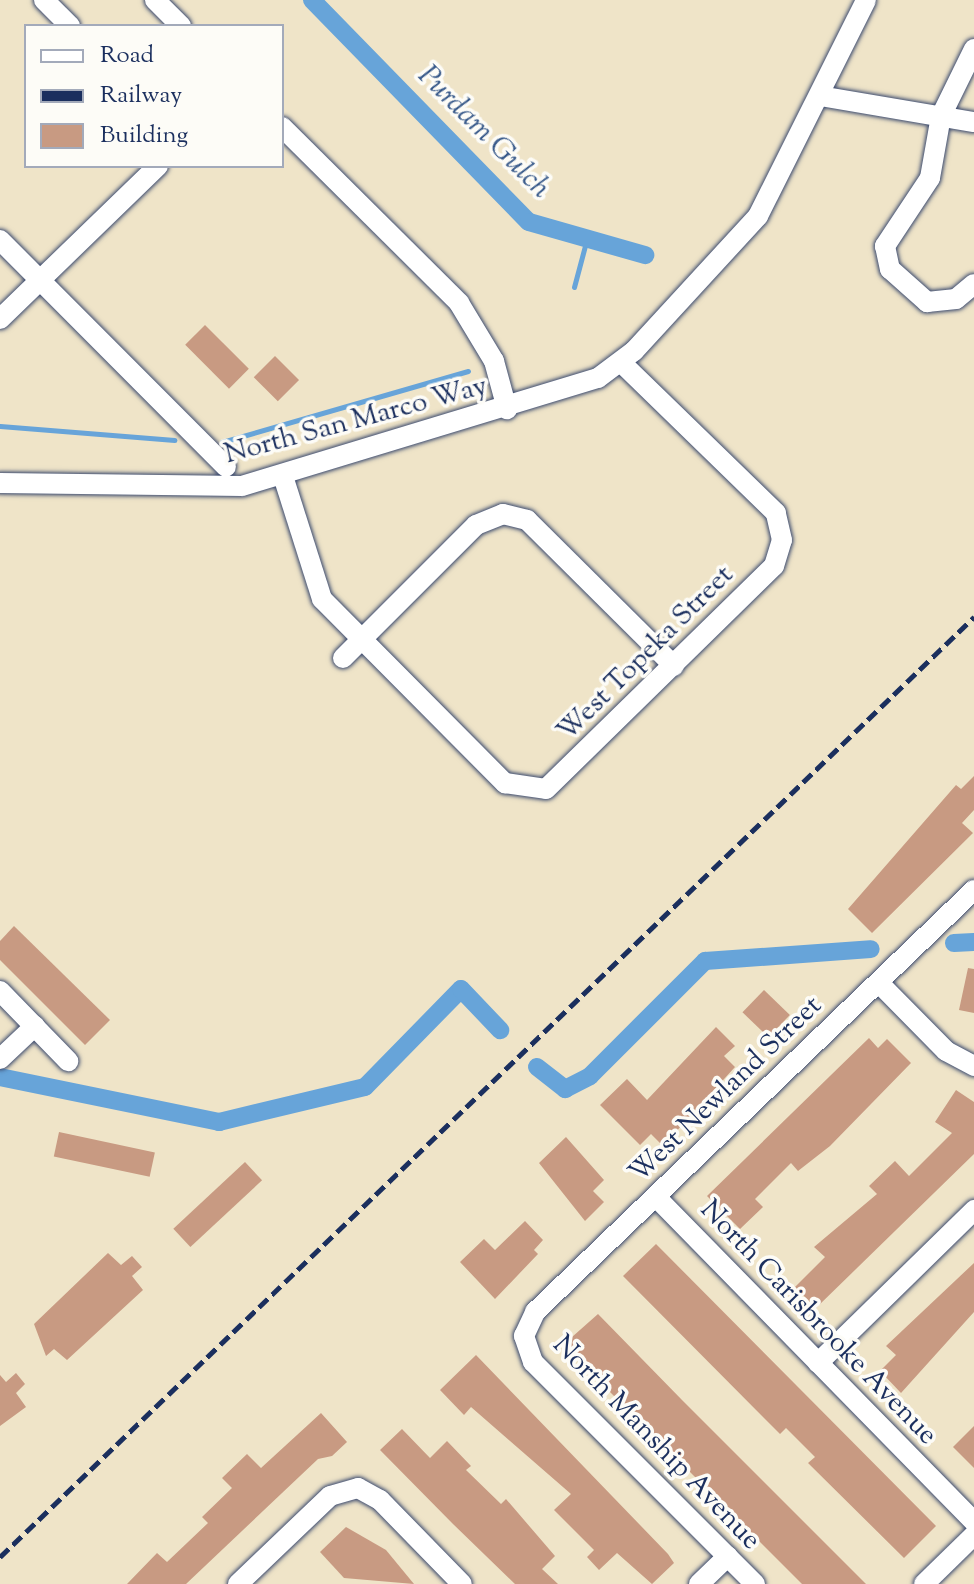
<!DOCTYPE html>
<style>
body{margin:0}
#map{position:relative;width:974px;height:1584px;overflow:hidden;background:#efe4c8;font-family:"Sorts Mill Goudy",serif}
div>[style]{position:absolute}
.stream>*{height:5px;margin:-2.5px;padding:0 2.5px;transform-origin:2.5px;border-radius:2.5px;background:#67a4d9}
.canal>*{height:18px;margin:-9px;padding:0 9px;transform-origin:9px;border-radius:9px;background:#67a4d9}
.building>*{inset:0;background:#c89a82;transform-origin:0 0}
.roads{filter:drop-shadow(0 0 2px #3b4a6e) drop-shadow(0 0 2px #3b4a6e)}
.minor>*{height:20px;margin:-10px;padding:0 10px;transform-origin:10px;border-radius:10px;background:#fff}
.rail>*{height:5px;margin-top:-2.5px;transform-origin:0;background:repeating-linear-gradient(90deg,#1b2f5e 0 12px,transparent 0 18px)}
span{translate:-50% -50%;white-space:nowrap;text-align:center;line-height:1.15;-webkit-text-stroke:7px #fdfcf7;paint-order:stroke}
.street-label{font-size:28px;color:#1b2f5e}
.water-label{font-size:30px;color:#365889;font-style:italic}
.legend{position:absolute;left:24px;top:24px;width:260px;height:144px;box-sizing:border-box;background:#fdfcf7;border:2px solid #a3aaba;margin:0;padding:10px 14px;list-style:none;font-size:24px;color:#1b2f5e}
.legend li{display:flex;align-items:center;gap:16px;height:40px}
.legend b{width:40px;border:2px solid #a3aaba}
</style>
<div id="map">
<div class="stream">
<div style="left:574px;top:287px;width:51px;rotate:-75.1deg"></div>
<div style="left:0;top:426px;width:175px;rotate:4.6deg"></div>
<div style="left:222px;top:442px;width:256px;rotate:-16.1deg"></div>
</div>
<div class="canal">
<div style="left:312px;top:0;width:310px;rotate:45.7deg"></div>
<div style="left:529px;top:222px;width:121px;rotate:15.9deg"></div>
<div style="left:954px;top:943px;width:20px;rotate:-3deg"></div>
<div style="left:537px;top:1067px;width:36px;rotate:38deg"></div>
<div style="left:565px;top:1089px;width:28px;rotate:-27deg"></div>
<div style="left:590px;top:1076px;width:163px;rotate:-45deg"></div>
<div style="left:705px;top:961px;width:166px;rotate:-4.1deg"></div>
<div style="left:0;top:1077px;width:224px;rotate:11.6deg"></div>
<div style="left:219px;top:1122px;width:150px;rotate:-13.5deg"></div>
<div style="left:365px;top:1087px;width:137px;rotate:-45.6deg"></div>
<div style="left:461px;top:989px;width:57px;rotate:46.4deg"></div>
</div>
<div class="building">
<div style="left:205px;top:325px;width:62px;height:28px;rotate:45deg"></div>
<div style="left:275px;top:356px;width:34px;height:30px;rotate:45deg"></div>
<div style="clip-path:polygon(974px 776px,974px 810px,962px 823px,973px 833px,872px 933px,848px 909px,956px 785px,961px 789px)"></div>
<div style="clip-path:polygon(14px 926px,110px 1020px,85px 1045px,0 960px,0 941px)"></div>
<div style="clip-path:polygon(968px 968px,974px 969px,974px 1013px,959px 1010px)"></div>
<div style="left:764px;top:990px;width:36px;height:31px;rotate:44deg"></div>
<div style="clip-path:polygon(716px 1027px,735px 1046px,724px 1056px,735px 1067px,663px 1146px,651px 1134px,640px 1145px,600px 1105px,627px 1079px,647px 1100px)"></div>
<div style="clip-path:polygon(869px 1038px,878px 1048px,887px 1039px,911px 1063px,830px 1146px,798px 1171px,791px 1163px,755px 1199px,763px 1207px,740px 1229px,707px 1196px)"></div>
<div style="clip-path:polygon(956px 1090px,974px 1102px,974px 1154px,816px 1308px,795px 1287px,825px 1257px,814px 1247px,877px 1194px,869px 1186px,895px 1161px,909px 1176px,952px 1133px,935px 1122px)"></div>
<div style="left:59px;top:1132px;width:98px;height:25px;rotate:12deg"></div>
<div style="clip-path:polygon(566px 1137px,604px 1180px,593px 1191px,604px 1202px,585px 1221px,539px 1163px)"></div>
<div style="left:245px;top:1162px;width:25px;height:98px;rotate:47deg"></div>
<div style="clip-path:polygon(525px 1221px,543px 1240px,534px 1250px,538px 1254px,495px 1299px,460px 1262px,484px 1239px,495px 1250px)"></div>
<div style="clip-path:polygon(656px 1244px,936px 1526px,904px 1558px,808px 1463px,815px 1457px,786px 1428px,780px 1434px,623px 1276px)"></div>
<div style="clip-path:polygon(108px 1253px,121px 1265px,132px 1256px,142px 1267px,132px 1276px,143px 1290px,67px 1360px,54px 1349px,46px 1356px,34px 1324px)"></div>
<div style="clip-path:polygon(974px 1263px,974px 1312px,901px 1393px,880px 1371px,896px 1355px,886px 1346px)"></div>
<div style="clip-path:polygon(598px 1314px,682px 1400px,866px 1584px,802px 1584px,563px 1345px)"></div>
<div style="clip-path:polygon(476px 1355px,668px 1554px,674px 1563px,652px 1584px,617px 1553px,599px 1570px,587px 1557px,594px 1550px,554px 1510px,571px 1494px,471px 1407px,464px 1415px,440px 1390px)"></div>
<div style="clip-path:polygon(16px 1373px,25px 1384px,16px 1393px,26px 1407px,0 1426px,0 1375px,6px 1382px)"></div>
<div style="clip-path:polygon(321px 1413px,347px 1442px,332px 1456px,318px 1459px,186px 1584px,127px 1584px,157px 1553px,167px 1562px,208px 1523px,202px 1517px,232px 1488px,222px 1478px,247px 1454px,261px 1468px)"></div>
<div style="clip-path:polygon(974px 1426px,974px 1468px,953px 1447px)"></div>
<div style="clip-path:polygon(402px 1429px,430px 1458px,447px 1441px,471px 1466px,466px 1470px,501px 1504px,506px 1499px,555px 1556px,542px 1569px,558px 1584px,515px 1584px,453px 1524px,380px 1450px)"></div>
<div style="clip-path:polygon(346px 1527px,386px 1550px,414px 1584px,344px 1578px,320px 1552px)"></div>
</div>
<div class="roads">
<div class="minor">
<div style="left:44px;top:0;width:37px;rotate:45deg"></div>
<div style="left:155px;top:0;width:37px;rotate:45deg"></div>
<div style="left:974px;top:49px;width:75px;rotate:116.2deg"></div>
<div style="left:941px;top:116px;width:63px;rotate:100.1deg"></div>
<div style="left:930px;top:178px;width:82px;rotate:123.5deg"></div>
<div style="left:885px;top:246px;width:24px;rotate:78deg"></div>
<div style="left:890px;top:269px;width:50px;rotate:41.7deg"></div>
<div style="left:927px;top:302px;width:29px;rotate:-6deg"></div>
<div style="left:956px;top:299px;width:23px;rotate:-40deg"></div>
<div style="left:820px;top:96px;width:156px;rotate:9.6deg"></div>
<div style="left:282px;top:127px;width:250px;rotate:44.8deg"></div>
<div style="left:459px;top:303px;width:68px;rotate:58.9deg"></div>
<div style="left:494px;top:361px;width:50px;rotate:74.8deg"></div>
<div style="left:0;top:240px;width:320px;rotate:45.1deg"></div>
<div style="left:0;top:319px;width:220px;rotate:-44.1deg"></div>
<div style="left:283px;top:476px;width:129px;rotate:72.4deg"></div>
<div style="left:322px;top:599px;width:260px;rotate:45.2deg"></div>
<div style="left:505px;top:783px;width:41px;rotate:8.3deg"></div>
<div style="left:546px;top:789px;width:319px;rotate:-44.4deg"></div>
<div style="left:774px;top:566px;width:27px;rotate:-73deg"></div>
<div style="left:782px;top:540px;width:28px;rotate:-103deg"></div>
<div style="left:776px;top:513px;width:215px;rotate:-135.8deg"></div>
<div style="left:0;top:483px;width:242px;rotate:0.7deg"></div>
<div style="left:242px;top:486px;width:372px;rotate:-16.9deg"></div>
<div style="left:598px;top:378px;width:45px;rotate:-36.9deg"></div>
<div style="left:634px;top:351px;width:183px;rotate:-47.4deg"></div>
<div style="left:758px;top:216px;width:241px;rotate:-63.4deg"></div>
<div style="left:343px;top:658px;width:188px;rotate:-45deg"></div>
<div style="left:476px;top:525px;width:29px;rotate:-22deg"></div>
<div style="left:503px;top:514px;width:25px;rotate:14deg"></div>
<div style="left:527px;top:520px;width:207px;rotate:44.8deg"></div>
<div style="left:879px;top:983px;width:95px;rotate:45.4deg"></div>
<div style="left:946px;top:1051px;width:32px;rotate:28deg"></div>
<div style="left:0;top:991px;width:98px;rotate:45.8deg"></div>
<div style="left:0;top:1059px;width:48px;rotate:-43.3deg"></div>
<div style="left:656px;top:1197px;width:455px;rotate:45.6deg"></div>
<div style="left:818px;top:1363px;width:219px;rotate:-44.4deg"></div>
<div style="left:238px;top:1584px;width:127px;rotate:-43.7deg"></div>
<div style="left:330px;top:1496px;width:29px;rotate:-16deg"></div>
<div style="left:358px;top:1488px;width:25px;rotate:29deg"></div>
<div style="left:380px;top:1500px;width:117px;rotate:45.7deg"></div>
<div style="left:699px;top:1584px;width:40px;rotate:-44deg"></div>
<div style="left:755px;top:1584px;width:314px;rotate:-135deg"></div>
<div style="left:533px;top:1362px;width:28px;rotate:-109deg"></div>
<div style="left:524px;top:1336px;width:26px;rotate:-65deg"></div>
<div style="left:535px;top:1312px;width:609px;rotate:-43.87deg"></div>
<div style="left:924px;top:1584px;width:70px;rotate:-44.4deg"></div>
</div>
</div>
<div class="rail">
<div style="left:0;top:1557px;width:1354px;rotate:-43.98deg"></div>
</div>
<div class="street-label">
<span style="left:356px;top:421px;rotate:-15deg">North San Marco Way</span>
<span style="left:646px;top:654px;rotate:-45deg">West Topeka Street</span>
<span style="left:726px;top:1090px;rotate:-44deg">West Newland Street</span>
<span style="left:818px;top:1323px;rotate:46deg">North Carisbrooke Avenue</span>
<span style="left:656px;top:1443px;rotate:46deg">North Manship Avenue</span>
</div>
<div class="water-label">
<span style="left:483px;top:133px;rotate:45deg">Purdam Gulch</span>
</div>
<ul class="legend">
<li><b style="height:10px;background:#fff"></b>Road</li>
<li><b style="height:10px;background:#1b2f5e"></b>Railway</li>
<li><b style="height:22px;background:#c89a82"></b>Building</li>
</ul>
</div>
